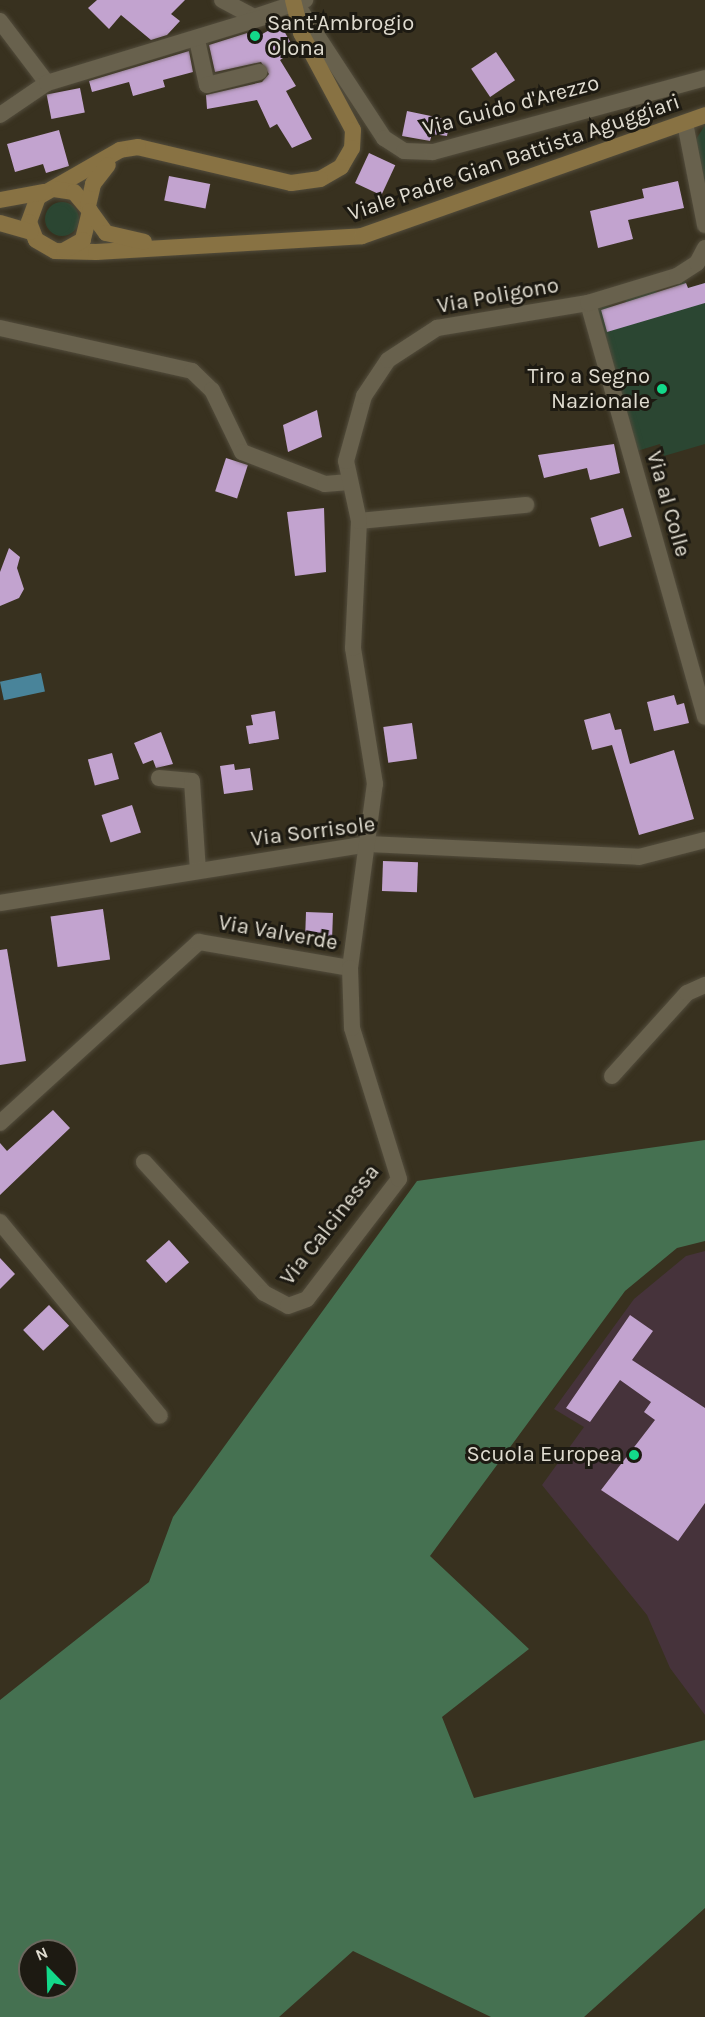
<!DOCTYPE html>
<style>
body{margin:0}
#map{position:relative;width:705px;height:2017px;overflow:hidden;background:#38311f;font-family:Karla,sans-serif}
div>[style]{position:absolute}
.education>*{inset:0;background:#46333b}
.green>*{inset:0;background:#2b4632}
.round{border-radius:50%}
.forest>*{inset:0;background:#457151}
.water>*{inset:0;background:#49849a;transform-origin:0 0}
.building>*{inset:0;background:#c2a3cf;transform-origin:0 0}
.roads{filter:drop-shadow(0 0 2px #524c3c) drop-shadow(0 0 2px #524c3c)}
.minor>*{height:16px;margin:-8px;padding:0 8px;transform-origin:8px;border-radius:8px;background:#68614d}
.secondary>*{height:16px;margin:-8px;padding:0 8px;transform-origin:8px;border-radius:8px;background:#887243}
.dots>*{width:16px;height:16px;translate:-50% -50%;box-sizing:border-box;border:3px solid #1d1a12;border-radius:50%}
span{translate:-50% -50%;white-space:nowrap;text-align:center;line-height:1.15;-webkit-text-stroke:6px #1d1a12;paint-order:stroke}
.poi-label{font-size:22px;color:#e0dcd0}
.left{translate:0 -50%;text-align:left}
.right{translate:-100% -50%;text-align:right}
.street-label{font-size:22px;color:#e0dcd0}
.north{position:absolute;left:18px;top:1939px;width:60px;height:60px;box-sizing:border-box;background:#1d1a12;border:2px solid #6b685e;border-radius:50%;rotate:337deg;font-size:16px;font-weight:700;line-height:24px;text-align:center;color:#e0dcd0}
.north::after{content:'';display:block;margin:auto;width:21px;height:27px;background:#13d98a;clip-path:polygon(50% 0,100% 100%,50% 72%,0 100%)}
</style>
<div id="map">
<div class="education">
<div style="clip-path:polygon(705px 1251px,705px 1715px,670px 1668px,647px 1615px,542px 1485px,584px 1427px,554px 1409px,634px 1299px,686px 1256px)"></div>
</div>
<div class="green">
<div style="clip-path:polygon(705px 125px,705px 189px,695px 141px)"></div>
<div class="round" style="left:45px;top:202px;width:34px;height:34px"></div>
<div style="clip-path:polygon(685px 281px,688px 288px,705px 283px,705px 444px,664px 456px,660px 444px,637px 451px,596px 307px,627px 306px,625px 299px,655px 290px,658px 296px)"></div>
</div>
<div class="forest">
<div style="clip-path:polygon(evenodd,705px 1140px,705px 1241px,677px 1248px,625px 1291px,430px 1556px,529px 1649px,442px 1717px,474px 1798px,705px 1740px,705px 1908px,584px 2017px,491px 2017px,353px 1951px,279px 2017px,0 2017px,0 1700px,149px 1582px,173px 1517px,417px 1181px,705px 1140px,30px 1951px,66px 1951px,66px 1987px,30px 1987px,30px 1951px)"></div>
</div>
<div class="water">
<div style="left:41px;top:673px;width:19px;height:42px;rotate:78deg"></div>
</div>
<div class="building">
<div style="clip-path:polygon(97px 0,185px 0,171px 14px,180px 21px,167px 35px,151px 40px,121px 15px,109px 29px,88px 8px)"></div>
<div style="clip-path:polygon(280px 24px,295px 50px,280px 60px,296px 86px,286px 91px,312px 139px,292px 148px,277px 124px,270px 128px,257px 100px,207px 109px,206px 95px,262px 82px,269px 74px,261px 62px,215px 72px,209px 45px,247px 33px,250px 41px)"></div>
<div style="clip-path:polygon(189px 51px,193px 72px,163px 80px,165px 87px,133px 96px,129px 82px,92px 92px,89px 81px)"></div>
<div style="left:496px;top:52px;width:34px;height:30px;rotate:56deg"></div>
<div style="left:80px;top:88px;width:25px;height:34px;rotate:79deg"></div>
<div style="clip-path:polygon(407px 111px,450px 120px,447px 136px,432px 134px,430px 141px,402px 136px)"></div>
<div style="clip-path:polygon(59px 130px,69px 166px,46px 173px,43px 164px,15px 172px,7px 144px)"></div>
<div style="left:369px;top:153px;width:29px;height:33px;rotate:25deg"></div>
<div style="left:169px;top:176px;width:42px;height:25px;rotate:11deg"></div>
<div style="clip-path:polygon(678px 181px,684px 208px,628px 220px,633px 239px,598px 248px,590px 211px,644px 198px,642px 189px)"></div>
<div style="clip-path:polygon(686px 283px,688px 288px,705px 283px,705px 303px,607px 332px,601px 310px)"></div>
<div style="clip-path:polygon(317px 410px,322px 437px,288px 452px,283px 425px)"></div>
<div style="clip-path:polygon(614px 444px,620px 473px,590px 480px,587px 468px,544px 478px,538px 455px)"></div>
<div style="left:226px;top:458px;width:23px;height:35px;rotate:18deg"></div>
<div style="clip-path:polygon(324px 508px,326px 572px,295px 576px,287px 512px)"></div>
<div style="left:623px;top:508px;width:30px;height:34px;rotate:73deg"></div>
<div style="clip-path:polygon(9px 548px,20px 557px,17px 568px,24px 589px,19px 598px,0 606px,0 572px)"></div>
<div style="clip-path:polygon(674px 695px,677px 705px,684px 703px,689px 723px,654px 731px,647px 702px)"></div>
<div style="clip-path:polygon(275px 711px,279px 739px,249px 744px,246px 726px,253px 725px,251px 715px)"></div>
<div style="clip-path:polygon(610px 713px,615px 730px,621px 729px,630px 764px,674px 750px,694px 819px,639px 835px,612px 745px,592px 750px,584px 720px)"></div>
<div style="left:412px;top:723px;width:36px;height:29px;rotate:82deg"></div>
<div style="clip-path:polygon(161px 732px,173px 764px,156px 768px,153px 760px,143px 764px,134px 743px)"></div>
<div style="left:112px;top:753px;width:27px;height:25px;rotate:75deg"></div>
<div style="clip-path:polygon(234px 764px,235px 770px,250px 768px,253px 790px,224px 794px,220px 766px)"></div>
<div style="left:132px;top:805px;width:29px;height:32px;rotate:72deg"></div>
<div style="left:383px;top:861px;width:35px;height:30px;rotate:2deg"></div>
<div style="left:103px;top:909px;width:51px;height:53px;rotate:82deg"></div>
<div style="left:306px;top:912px;width:27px;height:24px;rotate:2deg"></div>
<div style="clip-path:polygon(7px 949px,26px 1061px,0 1065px,0 950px)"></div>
<div style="clip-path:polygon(53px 1110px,70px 1128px,0 1195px,0 1143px,7px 1151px)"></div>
<div style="left:169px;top:1240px;width:30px;height:31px;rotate:48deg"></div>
<div style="clip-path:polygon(0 1258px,15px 1274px,0 1289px)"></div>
<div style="left:49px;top:1305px;width:29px;height:36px;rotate:46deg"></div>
<div style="clip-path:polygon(630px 1315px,653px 1331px,632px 1360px,705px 1408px,705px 1503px,678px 1541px,601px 1490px,655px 1420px,644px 1412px,651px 1402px,620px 1380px,590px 1422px,566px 1408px)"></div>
</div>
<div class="roads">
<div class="minor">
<div style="left:222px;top:0;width:36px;rotate:28deg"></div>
<div style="left:254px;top:17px;width:54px;rotate:-18.4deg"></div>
<div style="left:295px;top:2px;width:163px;rotate:56.8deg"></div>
<div style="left:384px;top:138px;width:24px;rotate:33deg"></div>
<div style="left:404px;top:151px;width:29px;rotate:2deg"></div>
<div style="left:433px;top:152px;width:282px;rotate:-15.2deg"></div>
<div style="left:0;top:21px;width:78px;rotate:52.8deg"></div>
<div style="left:197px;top:40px;width:46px;rotate:77.5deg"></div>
<div style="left:207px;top:85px;width:54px;rotate:-14deg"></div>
<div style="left:0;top:115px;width:57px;rotate:-34.2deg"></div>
<div style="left:47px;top:83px;width:227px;rotate:-16.9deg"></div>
<div style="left:685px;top:123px;width:104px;rotate:78.9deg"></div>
<div style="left:588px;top:303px;width:430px;rotate:74.2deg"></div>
<div style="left:0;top:328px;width:197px;rotate:12.6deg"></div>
<div style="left:192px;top:371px;width:28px;rotate:44deg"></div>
<div style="left:212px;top:390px;width:69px;rotate:64.2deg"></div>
<div style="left:242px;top:452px;width:89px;rotate:21.1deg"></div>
<div style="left:325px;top:484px;width:24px;rotate:-5deg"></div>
<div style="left:359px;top:521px;width:168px;rotate:-5.5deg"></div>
<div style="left:159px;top:778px;width:33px;rotate:5deg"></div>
<div style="left:192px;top:781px;width:90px;rotate:86.2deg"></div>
<div style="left:0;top:903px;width:373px;rotate:-9.1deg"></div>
<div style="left:368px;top:844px;width:271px;rotate:2.7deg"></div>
<div style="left:639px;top:857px;width:68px;rotate:-14.4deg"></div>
<div style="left:612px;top:1076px;width:112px;rotate:-47.9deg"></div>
<div style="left:687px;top:993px;width:20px;rotate:-24deg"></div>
<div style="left:0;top:1123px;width:269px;rotate:-42.3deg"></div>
<div style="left:199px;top:942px;width:153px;rotate:9.8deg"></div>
<div style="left:350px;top:968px;width:186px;rotate:-82.3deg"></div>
<div style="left:375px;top:784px;width:138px;rotate:-99.2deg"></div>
<div style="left:353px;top:648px;width:127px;rotate:-87.3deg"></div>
<div style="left:359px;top:521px;width:61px;rotate:-102.2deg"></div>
<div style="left:346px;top:461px;width:67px;rotate:-74.5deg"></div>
<div style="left:364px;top:396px;width:43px;rotate:-56.3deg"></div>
<div style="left:388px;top:360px;width:59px;rotate:-33.1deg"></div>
<div style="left:437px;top:328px;width:153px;rotate:-9.4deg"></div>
<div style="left:588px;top:303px;width:93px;rotate:-16.9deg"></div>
<div style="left:677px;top:276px;width:24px;rotate:-33deg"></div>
<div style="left:697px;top:263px;width:17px;rotate:-62deg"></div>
<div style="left:144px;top:1162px;width:178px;rotate:47.5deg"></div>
<div style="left:264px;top:1293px;width:27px;rotate:28deg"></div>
<div style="left:288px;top:1306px;width:20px;rotate:-20deg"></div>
<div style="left:307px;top:1299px;width:151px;rotate:-52.5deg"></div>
<div style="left:399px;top:1179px;width:158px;rotate:-107.3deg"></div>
<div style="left:352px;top:1028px;width:60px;rotate:-91.9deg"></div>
<div style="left:0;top:1222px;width:251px;rotate:50.5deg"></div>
</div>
<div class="secondary">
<div style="left:293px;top:0;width:34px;rotate:76deg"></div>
<div style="left:301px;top:33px;width:110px;rotate:61.8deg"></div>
<div style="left:353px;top:130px;width:18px;rotate:93deg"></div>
<div style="left:352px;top:148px;width:22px;rotate:120deg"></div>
<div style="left:341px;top:167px;width:24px;rotate:150deg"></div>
<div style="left:320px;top:179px;width:29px;rotate:172deg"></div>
<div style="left:291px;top:183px;width:157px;rotate:-166.8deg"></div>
<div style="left:138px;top:147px;width:18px;rotate:171deg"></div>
<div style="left:120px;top:150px;width:95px;rotate:150.2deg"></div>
<div style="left:38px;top:197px;width:27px;rotate:110deg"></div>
<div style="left:29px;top:222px;width:19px;rotate:69deg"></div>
<div style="left:36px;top:240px;width:22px;rotate:30deg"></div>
<div style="left:55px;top:251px;width:41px;rotate:1.4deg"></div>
<div style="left:96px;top:252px;width:266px;rotate:-3.4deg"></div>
<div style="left:362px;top:236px;width:364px;rotate:-19.4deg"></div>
<div style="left:54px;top:189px;width:20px;rotate:9deg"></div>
<div style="left:74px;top:192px;width:25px;rotate:50deg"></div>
<div style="left:90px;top:211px;width:30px;rotate:104deg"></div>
<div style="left:83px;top:240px;width:21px;rotate:151deg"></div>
<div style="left:0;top:200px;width:45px;rotate:-10.3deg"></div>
<div style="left:88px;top:206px;width:23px;rotate:-77deg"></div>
<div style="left:93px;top:184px;width:24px;rotate:-52deg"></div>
<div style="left:90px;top:211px;width:27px;rotate:54deg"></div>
<div style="left:106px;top:233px;width:39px;rotate:13deg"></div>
<div style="left:0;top:223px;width:32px;rotate:16deg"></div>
</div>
</div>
<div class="dots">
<div style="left:255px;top:36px;background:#13d98a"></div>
<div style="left:662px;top:389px;background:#13d98a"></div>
<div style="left:634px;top:1455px;background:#13d98a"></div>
</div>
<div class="poi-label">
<span class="left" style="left:267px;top:36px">Sant'Ambrogio<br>Olona</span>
<span class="right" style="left:650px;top:389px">Tiro a Segno<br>Nazionale</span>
<span class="right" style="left:622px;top:1455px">Scuola Europea</span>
</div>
<div class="street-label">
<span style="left:511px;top:106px;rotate:-15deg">Via Guido d'Arezzo</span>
<span style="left:514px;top:158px;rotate:-19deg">Viale Padre Gian Battista Aguggiari</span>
<span style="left:498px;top:296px;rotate:-10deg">Via Poligono</span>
<span style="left:668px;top:504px;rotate:74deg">Via al Colle</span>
<span style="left:313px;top:832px;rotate:-7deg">Via Sorrisole</span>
<span style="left:278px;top:933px;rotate:10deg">Via Valverde</span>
<span style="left:330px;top:1225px;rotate:-52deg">Via Calcinessa</span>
</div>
<div class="north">N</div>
</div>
